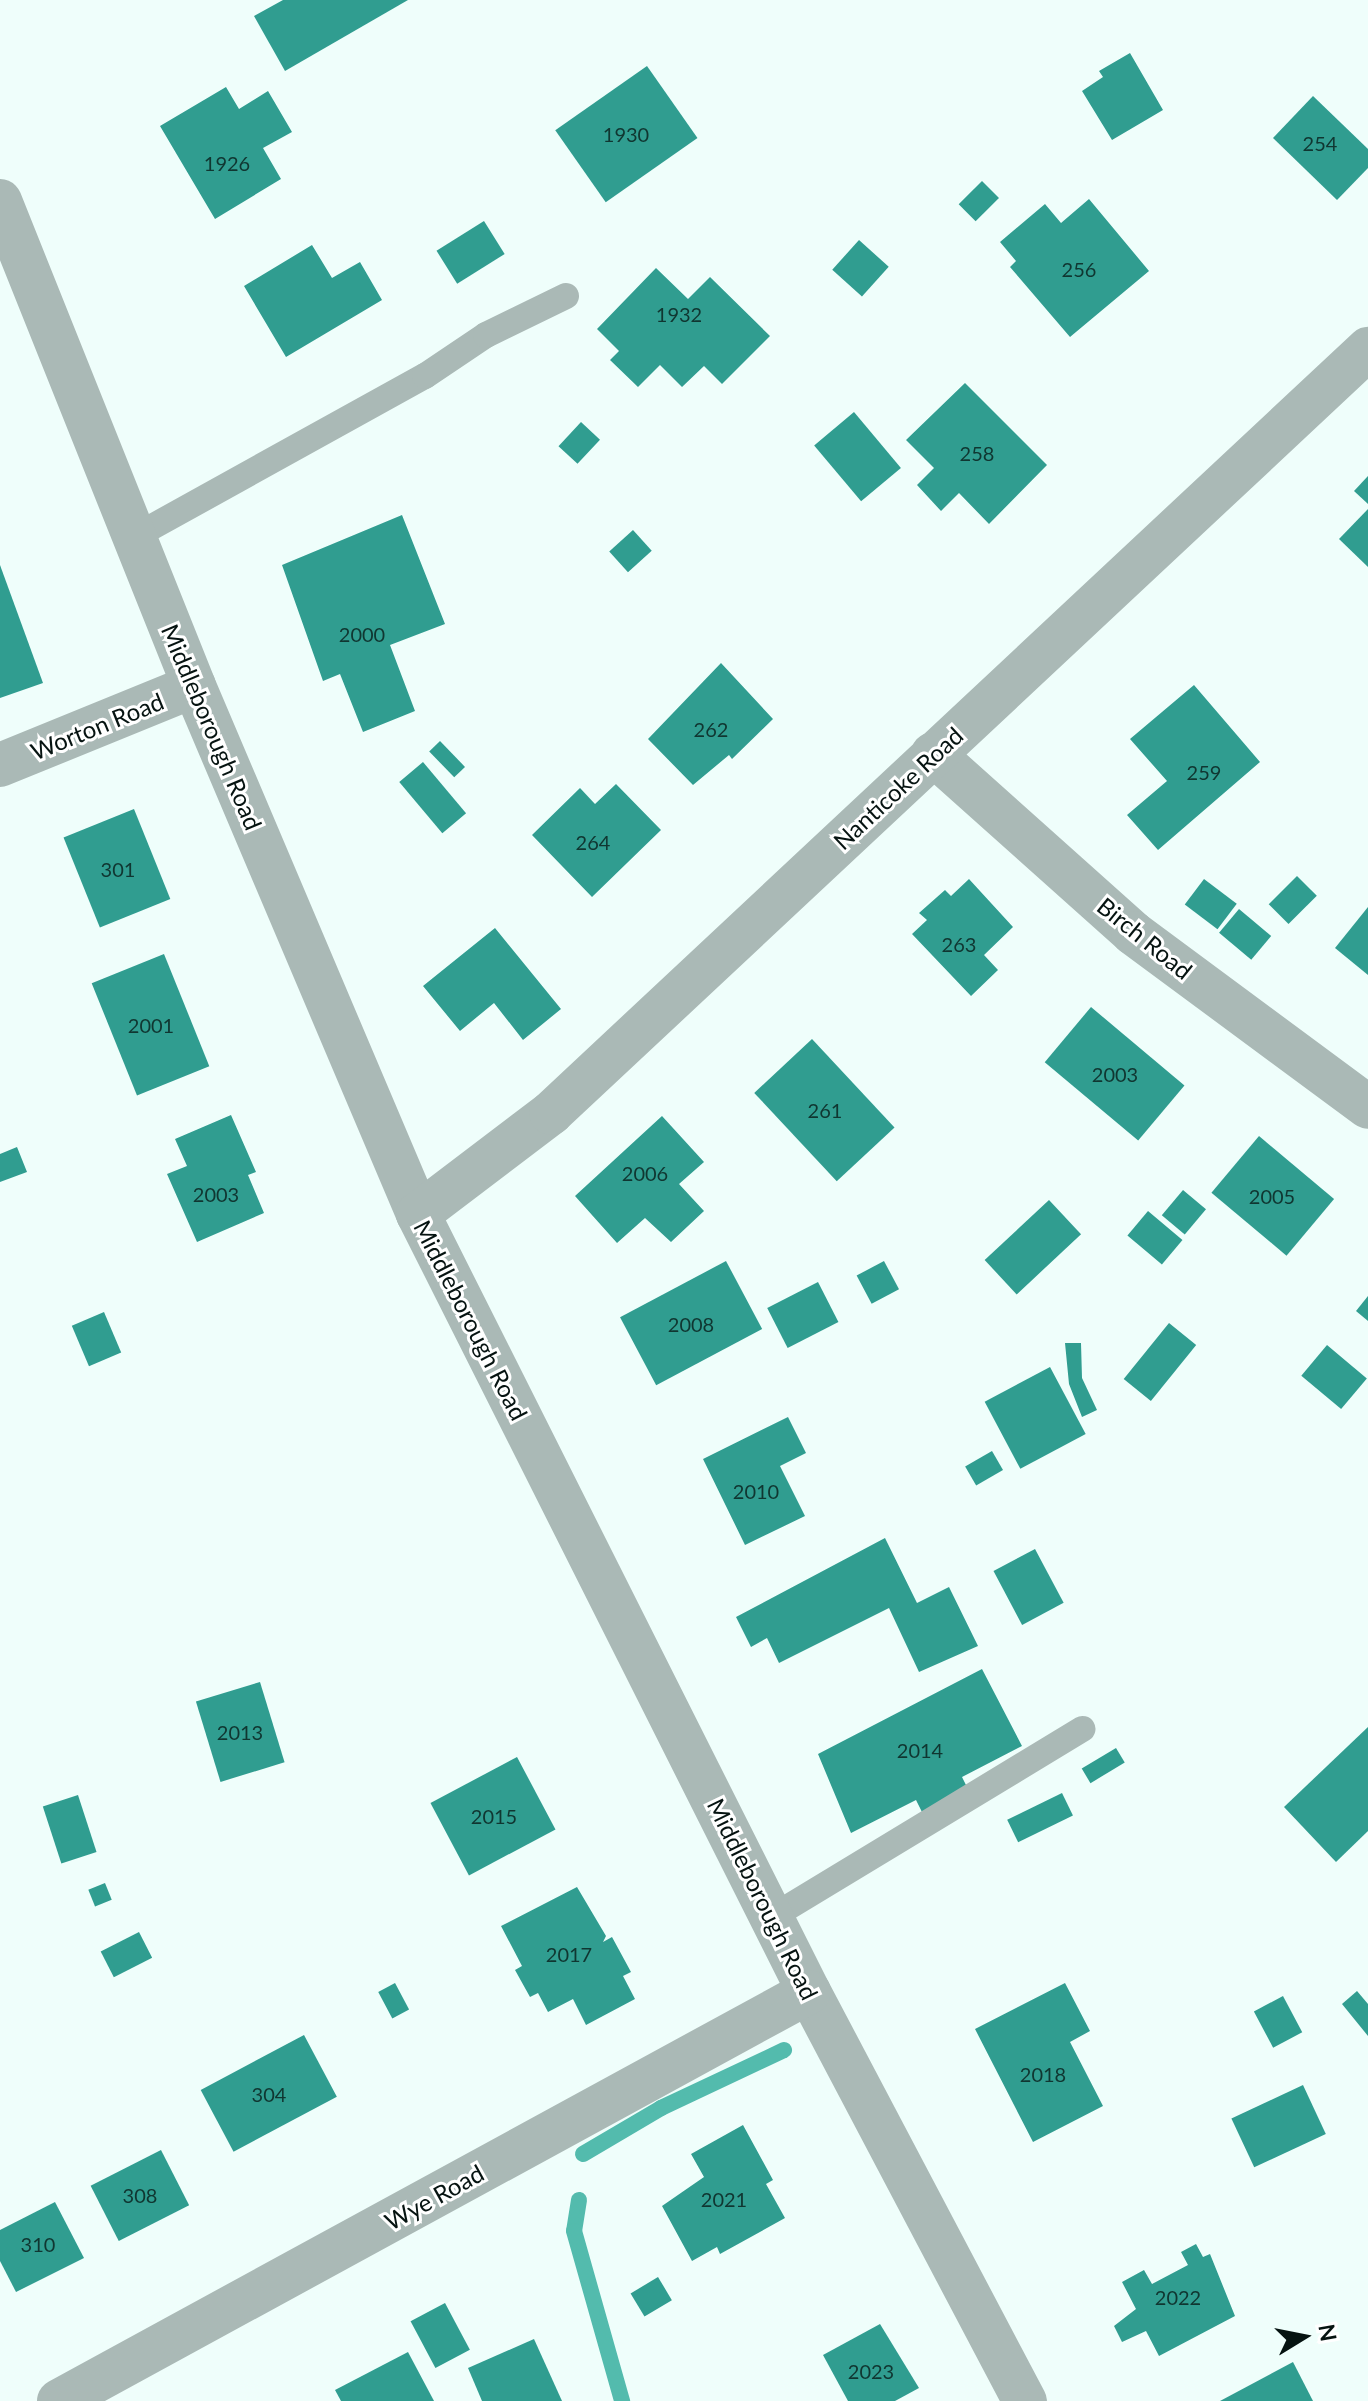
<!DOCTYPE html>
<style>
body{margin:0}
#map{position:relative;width:1368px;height:2401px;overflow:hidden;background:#effefb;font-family:Lato,sans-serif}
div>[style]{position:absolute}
.stream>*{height:16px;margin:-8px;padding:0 8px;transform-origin:8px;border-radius:8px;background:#53bbad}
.building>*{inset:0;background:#309d90;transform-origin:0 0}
.lane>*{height:26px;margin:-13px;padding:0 13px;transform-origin:13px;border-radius:13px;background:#aab9b6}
.street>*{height:44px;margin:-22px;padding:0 22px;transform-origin:22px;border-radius:22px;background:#aab9b6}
span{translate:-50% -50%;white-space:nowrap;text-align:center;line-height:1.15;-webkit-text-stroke:6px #fff;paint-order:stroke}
.number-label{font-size:20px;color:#103631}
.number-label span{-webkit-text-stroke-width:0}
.street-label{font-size:24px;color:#061311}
.north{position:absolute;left:1264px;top:2297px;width:80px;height:80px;-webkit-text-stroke:6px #fff;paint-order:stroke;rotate:80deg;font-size:22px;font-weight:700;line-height:32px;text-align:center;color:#061311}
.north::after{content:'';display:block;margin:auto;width:28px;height:36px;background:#061311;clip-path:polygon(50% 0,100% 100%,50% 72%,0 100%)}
</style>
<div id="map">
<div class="stream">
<div style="left:583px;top:2154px;width:91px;rotate:-30.5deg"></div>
<div style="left:661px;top:2108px;width:136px;rotate:-25.2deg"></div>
<div style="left:579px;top:2200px;width:31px;rotate:99deg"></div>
<div style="left:574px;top:2231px;width:177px;rotate:74.2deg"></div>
</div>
<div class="building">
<div style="clip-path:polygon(283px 0,408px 0,285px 71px,254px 16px)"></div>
<div style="clip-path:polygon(1130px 53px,1163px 110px,1112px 140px,1082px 91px,1103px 77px,1099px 71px)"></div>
<div style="left:647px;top:66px;width:88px;height:112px;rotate:55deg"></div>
<div style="clip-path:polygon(226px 87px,239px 109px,268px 91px,292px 132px,263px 148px,281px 179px,215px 219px,160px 126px)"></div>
<div style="clip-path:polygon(1313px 96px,1368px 149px,1368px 168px,1337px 200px,1273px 138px)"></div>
<div style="left:982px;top:181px;width:24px;height:33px;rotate:45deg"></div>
<div style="clip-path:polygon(1089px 199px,1149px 271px,1070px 337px,1010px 267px,1016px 261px,1000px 242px,1045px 204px,1061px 223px)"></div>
<div style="left:484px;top:221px;width:39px;height:56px;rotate:58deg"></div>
<div style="left:859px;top:240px;width:40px;height:40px;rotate:42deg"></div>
<div style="clip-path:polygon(312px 245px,332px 278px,360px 262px,382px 300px,286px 357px,244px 286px)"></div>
<div style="clip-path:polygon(656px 268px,688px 299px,710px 277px,770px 336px,722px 384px,704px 366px,682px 387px,660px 365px,638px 387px,610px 360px,619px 351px,597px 329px)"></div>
<div style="clip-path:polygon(965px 383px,1047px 465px,989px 524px,959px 493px,941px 511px,917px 485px,934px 468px,906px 440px)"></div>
<div style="left:854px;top:412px;width:73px;height:52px;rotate:50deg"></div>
<div style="left:581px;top:422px;width:26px;height:33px;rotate:43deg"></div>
<div style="clip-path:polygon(1368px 476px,1368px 504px,1354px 491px)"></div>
<div style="clip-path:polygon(1368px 509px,1368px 567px,1339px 539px)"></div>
<div style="clip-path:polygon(402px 515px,445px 624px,390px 645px,415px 711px,363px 732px,340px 674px,323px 681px,282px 565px)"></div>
<div style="left:633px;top:530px;width:28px;height:32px;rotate:48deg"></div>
<div style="clip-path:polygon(0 565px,43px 683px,0 698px)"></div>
<div style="clip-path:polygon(721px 663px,773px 719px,732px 759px,729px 755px,693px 785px,648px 739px)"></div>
<div style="clip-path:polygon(1194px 685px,1260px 762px,1158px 850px,1127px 815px,1167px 781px,1130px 739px)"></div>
<div style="left:440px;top:741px;width:36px;height:15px;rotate:46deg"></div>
<div style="left:423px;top:762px;width:67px;height:31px;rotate:50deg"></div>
<div style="clip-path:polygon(616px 784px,661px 830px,592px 897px,532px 835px,580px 788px,595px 804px)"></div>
<div style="left:134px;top:809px;width:97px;height:76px;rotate:68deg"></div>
<div style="left:1297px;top:876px;width:28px;height:40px;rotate:45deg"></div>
<div style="clip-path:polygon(969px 879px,1013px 927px,984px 955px,998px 970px,971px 996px,912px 934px,927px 920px,919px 913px,945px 890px,951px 896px)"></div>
<div style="left:1204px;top:879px;width:41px;height:32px;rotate:37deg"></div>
<div style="clip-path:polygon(1368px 907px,1368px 975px,1335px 948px)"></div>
<div style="left:1239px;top:909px;width:42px;height:31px;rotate:40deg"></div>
<div style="clip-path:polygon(495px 928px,561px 1009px,523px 1040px,494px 1003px,460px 1031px,423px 986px)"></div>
<div style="left:164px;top:954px;width:121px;height:78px;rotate:68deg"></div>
<div style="left:1091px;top:1007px;width:122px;height:72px;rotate:40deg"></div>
<div style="left:812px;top:1039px;width:121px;height:79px;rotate:47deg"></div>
<div style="clip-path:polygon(231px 1115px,256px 1172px,248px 1175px,264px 1213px,197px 1242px,167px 1174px,187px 1166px,175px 1139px)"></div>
<div style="clip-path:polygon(662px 1116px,704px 1162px,679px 1184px,704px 1211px,671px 1242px,645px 1218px,617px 1243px,575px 1196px)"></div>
<div style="left:1259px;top:1136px;width:98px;height:74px;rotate:40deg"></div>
<div style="clip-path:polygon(17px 1147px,27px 1172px,0 1182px,0 1154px)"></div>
<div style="left:1183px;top:1190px;width:30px;height:33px;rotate:40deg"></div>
<div style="left:1049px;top:1200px;width:47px;height:88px;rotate:47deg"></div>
<div style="left:1148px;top:1211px;width:45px;height:32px;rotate:40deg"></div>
<div style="left:726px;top:1261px;width:77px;height:120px;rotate:62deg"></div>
<div style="left:884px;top:1261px;width:32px;height:31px;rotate:62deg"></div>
<div style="left:818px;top:1282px;width:45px;height:57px;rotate:63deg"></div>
<div style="clip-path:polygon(1368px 1296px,1368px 1321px,1356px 1311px)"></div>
<div style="left:104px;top:1312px;width:44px;height:35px;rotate:67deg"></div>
<div style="left:1169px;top:1323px;width:35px;height:72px;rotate:39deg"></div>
<div style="clip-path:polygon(1065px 1343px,1081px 1343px,1082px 1378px,1097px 1410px,1082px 1417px,1069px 1384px)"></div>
<div style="left:1327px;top:1345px;width:52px;height:40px;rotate:40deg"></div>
<div style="left:1050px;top:1367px;width:76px;height:74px;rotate:62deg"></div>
<div style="clip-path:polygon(788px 1417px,806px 1453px,780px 1466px,805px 1516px,745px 1545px,703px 1459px)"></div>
<div style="left:992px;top:1451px;width:22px;height:31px;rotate:60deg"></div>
<div style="clip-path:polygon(885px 1538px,917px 1603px,949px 1587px,978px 1646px,919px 1672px,889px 1608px,779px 1663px,767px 1638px,751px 1647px,736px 1617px)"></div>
<div style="left:1035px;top:1549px;width:61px;height:47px;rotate:62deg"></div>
<div style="clip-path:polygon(982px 1669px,1022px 1746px,962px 1777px,969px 1791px,923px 1814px,916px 1800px,851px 1833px,818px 1754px)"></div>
<div style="left:260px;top:1682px;width:84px;height:67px;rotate:73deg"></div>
<div style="clip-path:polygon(1368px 1727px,1368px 1831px,1336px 1862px,1284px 1807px)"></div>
<div style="left:1116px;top:1748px;width:17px;height:40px;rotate:59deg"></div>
<div style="left:517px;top:1757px;width:82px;height:98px;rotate:62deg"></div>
<div style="left:1062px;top:1793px;width:25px;height:61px;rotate:64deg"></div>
<div style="left:78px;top:1795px;width:60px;height:37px;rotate:72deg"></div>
<div style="left:105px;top:1883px;width:18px;height:18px;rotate:68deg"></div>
<div style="clip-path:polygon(577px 1887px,606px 1936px,603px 1942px,612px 1937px,631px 1972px,623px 1976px,635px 1999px,586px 2025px,573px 1999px,548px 2012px,538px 1993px,530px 1997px,515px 1970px,522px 1966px,501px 1926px)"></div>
<div style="left:139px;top:1932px;width:29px;height:43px;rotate:63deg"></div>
<div style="left:395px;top:1983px;width:30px;height:19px;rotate:62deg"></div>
<div style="clip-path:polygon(1065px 1983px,1090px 2031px,1070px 2042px,1103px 2106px,1033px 2142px,975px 2029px)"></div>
<div style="clip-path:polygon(1357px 1991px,1368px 2004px,1368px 2036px,1342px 2004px)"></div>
<div style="left:1283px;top:1996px;width:41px;height:33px;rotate:62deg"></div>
<div style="left:304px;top:2035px;width:70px;height:117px;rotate:62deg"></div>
<div style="left:1303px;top:2085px;width:54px;height:79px;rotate:65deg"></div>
<div style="clip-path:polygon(743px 2125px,773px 2180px,766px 2184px,785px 2218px,720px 2254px,717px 2247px,692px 2261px,662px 2206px,704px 2177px,691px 2154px)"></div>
<div style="left:161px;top:2150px;width:62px;height:79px;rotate:63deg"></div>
<div style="clip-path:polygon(55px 2202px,84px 2258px,16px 2292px,0 2261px,0 2230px)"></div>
<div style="clip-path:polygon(1196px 2244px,1203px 2257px,1210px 2254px,1235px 2316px,1159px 2356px,1146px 2331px,1122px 2342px,1114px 2326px,1136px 2309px,1122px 2282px,1144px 2270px,1152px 2284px,1188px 2265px,1181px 2252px)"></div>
<div style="left:658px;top:2277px;width:27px;height:32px;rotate:59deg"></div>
<div style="left:445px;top:2303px;width:53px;height:39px;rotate:62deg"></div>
<div style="clip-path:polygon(880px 2324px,919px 2388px,895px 2401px,848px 2401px,823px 2355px)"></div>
<div style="clip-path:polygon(534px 2339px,562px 2401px,482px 2401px,468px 2368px)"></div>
<div style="clip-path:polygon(408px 2352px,434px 2401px,341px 2401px,335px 2390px)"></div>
<div style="clip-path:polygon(1293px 2362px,1313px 2401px,1220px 2401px)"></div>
</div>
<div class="lane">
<div style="left:134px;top:537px;width:333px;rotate:-29deg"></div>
<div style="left:425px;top:376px;width:73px;rotate:-33.9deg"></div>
<div style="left:486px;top:335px;width:89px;rotate:-26deg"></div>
<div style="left:772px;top:1917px;width:363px;rotate:-31.2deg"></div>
</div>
<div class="street">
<div style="left:0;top:201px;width:522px;rotate:68.2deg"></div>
<div style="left:194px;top:686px;width:574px;rotate:67.01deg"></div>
<div style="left:418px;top:1214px;width:871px;rotate:63.32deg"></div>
<div style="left:809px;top:1992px;width:463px;rotate:62.2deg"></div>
<div style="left:933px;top:754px;width:268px;rotate:41.8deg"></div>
<div style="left:1133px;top:933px;width:292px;rotate:36.5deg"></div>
<div style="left:0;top:765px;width:209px;rotate:-22.2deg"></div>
<div style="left:418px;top:1214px;width:167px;rotate:-37.2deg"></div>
<div style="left:551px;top:1113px;width:1119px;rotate:-43.08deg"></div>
<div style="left:59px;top:2401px;width:854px;rotate:-28.61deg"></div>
</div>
<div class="number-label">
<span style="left:626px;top:134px">1930</span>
<span style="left:1320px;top:143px">254</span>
<span style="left:227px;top:163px">1926</span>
<span style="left:1079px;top:269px">256</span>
<span style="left:679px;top:314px">1932</span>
<span style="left:977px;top:453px">258</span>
<span style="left:362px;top:634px">2000</span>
<span style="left:711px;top:729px">262</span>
<span style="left:1204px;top:772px">259</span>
<span style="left:593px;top:842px">264</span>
<span style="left:118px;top:869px">301</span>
<span style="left:959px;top:944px">263</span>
<span style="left:151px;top:1025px">2001</span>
<span style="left:1115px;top:1074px">2003</span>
<span style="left:825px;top:1110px">261</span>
<span style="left:645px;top:1173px">2006</span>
<span style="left:216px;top:1194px">2003</span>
<span style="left:1272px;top:1196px">2005</span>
<span style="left:691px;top:1324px">2008</span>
<span style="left:756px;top:1491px">2010</span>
<span style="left:240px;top:1732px">2013</span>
<span style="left:920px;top:1750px">2014</span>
<span style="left:494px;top:1816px">2015</span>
<span style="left:569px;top:1954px">2017</span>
<span style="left:1043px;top:2074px">2018</span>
<span style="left:269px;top:2094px">304</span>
<span style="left:140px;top:2195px">308</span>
<span style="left:724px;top:2199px">2021</span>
<span style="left:38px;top:2244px">310</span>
<span style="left:1178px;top:2297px">2022</span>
<span style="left:871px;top:2371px">2023</span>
</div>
<div class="street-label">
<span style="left:97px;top:726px;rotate:-22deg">Worton Road</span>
<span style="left:212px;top:727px;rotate:67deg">Middleborough Road</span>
<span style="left:898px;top:788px;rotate:-43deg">Nanticoke Road</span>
<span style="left:1145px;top:938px;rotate:39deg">Birch Road</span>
<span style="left:471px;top:1320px;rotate:63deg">Middleborough Road</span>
<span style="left:763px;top:1899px;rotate:64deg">Middleborough Road</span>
<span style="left:434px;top:2197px;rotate:-29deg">Wye Road</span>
</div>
<div class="north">N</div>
</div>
